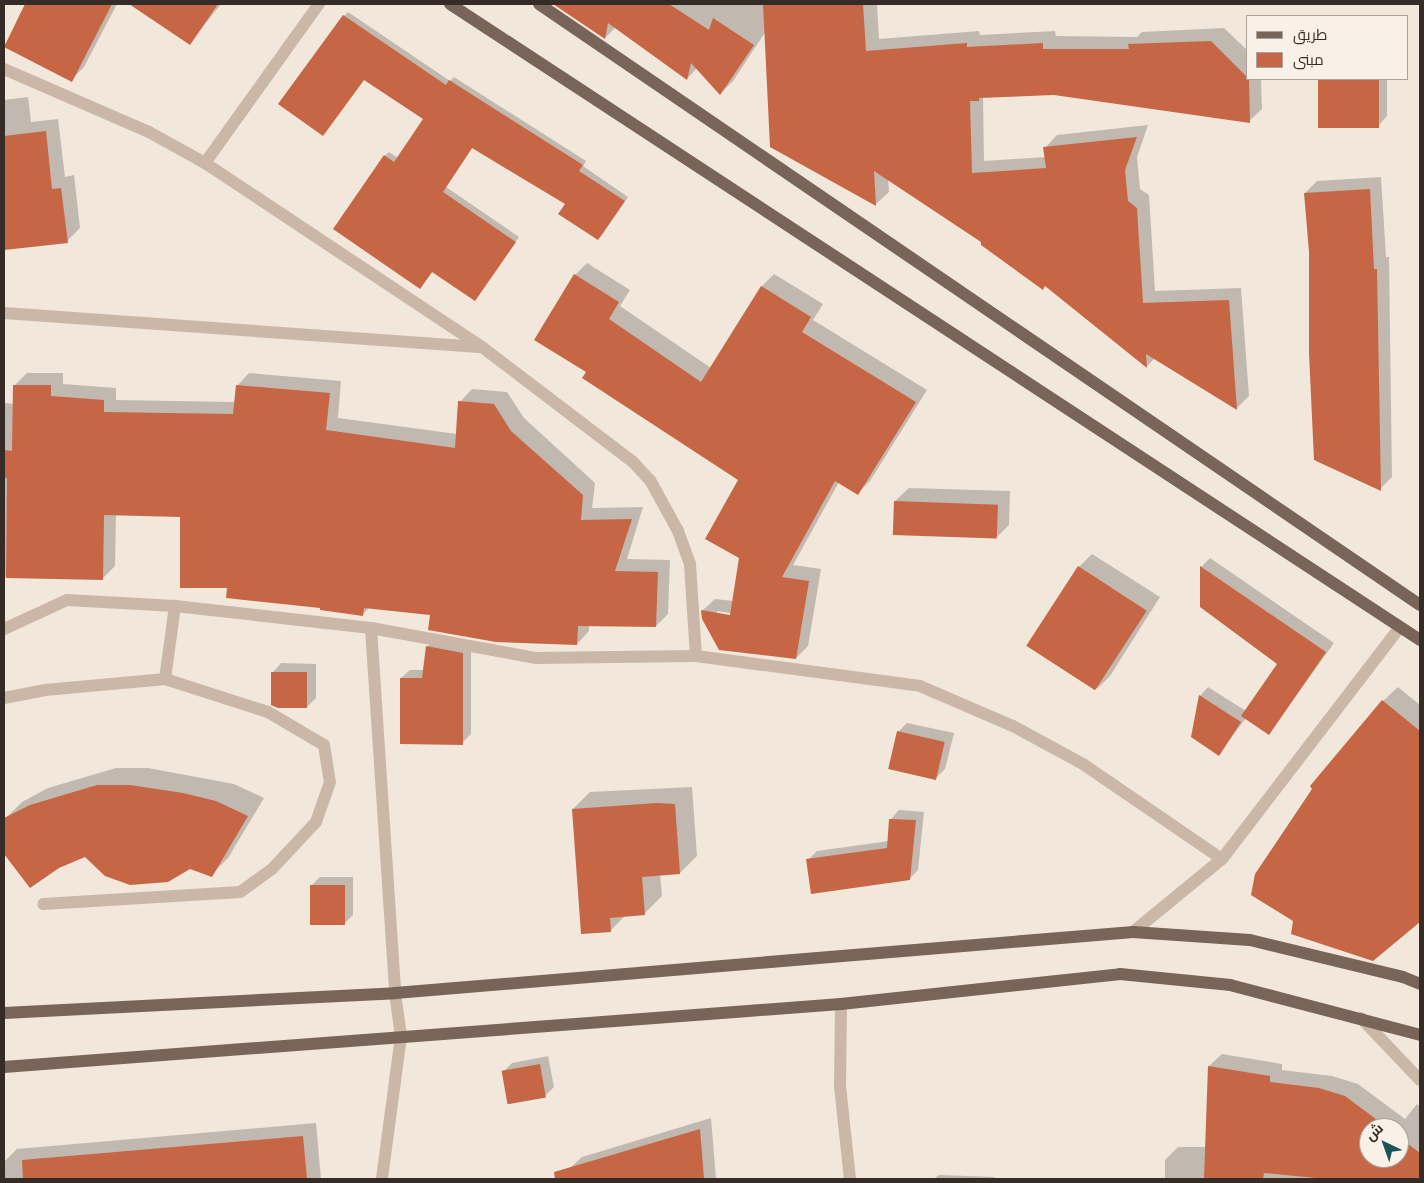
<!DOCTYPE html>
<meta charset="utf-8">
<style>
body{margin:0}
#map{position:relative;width:1424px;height:1183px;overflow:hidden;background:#f2e7db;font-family:"Varela Round",Cairo,sans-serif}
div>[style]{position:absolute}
.shadow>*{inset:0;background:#0003}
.building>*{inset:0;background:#c66644;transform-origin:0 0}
.minor>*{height:12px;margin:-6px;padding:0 6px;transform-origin:6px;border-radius:6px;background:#cab7a7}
.major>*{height:12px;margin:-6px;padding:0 6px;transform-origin:6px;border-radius:6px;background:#786458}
span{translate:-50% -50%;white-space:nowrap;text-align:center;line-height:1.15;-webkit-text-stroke:4px #f9f1e7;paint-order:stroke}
.frame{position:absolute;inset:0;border:5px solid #362c27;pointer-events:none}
.legend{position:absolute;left:1246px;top:15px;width:162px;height:65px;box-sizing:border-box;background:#f9f1e7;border:1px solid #aba29a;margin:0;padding:6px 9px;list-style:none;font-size:15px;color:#362c27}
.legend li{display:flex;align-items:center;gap:10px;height:25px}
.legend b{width:25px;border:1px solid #aba29a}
.north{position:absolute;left:1359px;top:1118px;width:50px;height:50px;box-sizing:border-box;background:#f9f1e7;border:1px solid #aba29a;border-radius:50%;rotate:318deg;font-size:14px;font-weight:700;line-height:20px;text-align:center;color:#362c27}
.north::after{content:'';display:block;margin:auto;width:18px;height:22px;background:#1d5358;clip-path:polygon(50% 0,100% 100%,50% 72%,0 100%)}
</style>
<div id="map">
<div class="shadow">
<div style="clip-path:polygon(26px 4px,117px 4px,84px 67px,71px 80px,5px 46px)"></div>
<div style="clip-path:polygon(131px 4px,221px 4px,190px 43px)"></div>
<div style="clip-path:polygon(555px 4px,625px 4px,622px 21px,605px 38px)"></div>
<div style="clip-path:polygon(640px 4px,877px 4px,879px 39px,979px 31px,980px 35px,1055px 31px,1056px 36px,1137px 37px,1142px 32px,1224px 28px,1248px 51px,1248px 79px,1261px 79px,1262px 109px,1249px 121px,1054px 94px,983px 97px,984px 161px,1046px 157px,1045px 148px,1057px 135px,1148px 125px,1137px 157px,1140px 189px,1149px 195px,1155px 291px,1241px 288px,1249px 396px,1237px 408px,1155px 358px,1147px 366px,1046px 285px,1043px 288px,982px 241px,888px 178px,889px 192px,876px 204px,771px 146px,766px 31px,733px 81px,720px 94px,697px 68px,687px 79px,625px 34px)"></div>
<div style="clip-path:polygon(348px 12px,450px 81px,454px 77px,586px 161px,583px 166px,628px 197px,602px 235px,598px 239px,566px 204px,473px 147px,446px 187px,519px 237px,475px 300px,433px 271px,420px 288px,385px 156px,389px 152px,398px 158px,425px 119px,365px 78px,323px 135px,344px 16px)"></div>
<div style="clip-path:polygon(1319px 79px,1387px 79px,1387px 116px,1379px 125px,1319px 126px)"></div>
<div style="clip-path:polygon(4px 96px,4px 100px,28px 97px,31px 122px,58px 119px,65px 177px,74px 175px,80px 228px,67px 241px,4px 249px)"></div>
<div style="clip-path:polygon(1381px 177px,1386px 257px,1389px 257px,1392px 477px,1380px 489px,1310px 252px,1305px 193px,1317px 181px)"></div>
<div style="clip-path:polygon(evenodd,587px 263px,630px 290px,620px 306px,711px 368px,762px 286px,774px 274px,823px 304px,813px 320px,927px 390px,870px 481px,858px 493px,839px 482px,793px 565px,821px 569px,808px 646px,796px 658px,702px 611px,715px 599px,733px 601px,740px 557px,739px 479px,588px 372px,575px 275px,587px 263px,717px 611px,736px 614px,736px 617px,717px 614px,717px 611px)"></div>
<div style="clip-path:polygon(27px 373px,63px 373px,63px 384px,116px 388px,116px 400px,235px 402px,237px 386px,249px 373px,341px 381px,338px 418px,457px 434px,460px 402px,472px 389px,507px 392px,524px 418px,595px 483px,592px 508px,643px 507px,627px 559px,670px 560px,668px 614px,656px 626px,589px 625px,589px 631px,577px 644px,432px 614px,370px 607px,362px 615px,229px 587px,181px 516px,116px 514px,115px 566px,103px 578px,4px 577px,4px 403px,14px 404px,15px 385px)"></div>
<div style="clip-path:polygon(909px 488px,1010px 491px,1009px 525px,996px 538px,895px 501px)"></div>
<div style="clip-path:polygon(1092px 554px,1160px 597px,1110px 676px,1097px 689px,1079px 567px)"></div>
<div style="clip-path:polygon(1210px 558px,1334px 643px,1269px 734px,1246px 718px,1219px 754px,1200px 696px,1208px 687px,1246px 711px,1279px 663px,1201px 606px,1201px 567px)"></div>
<div style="clip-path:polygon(436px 638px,471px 644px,471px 734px,462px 743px,401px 678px,410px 670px,424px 670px,427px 647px)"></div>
<div style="clip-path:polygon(281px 663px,316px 664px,316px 698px,307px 707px,273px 672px)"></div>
<div style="clip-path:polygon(1398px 687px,1420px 705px,1420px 965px,1419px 921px,1383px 701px)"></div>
<div style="clip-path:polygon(907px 723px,954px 733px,945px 769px,936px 778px,898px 732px)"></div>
<div style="clip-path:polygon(116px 768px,148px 768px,234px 784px,264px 798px,228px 858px,211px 875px,190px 867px,85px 856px,58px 867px,30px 886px,4px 852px,4px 820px,22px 802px,48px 788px)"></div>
<div style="clip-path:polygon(692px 787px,697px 856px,680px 873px,660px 874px,662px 896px,644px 914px,626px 915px,610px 931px,573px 809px,590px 792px)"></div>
<div style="clip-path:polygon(899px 810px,924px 812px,918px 870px,909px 879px,808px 860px,817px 851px,889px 841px,891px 819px)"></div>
<div style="clip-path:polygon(320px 877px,353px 877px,353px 915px,344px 924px,311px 886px)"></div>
<div style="clip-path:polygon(evenodd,1222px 1054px,1282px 1064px,1282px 1070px,1332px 1076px,1358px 1084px,1405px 1119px,1417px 1104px,1420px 1107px,1420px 1179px,1165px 1179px,1165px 1160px,1178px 1147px,1207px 1147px,1209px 1066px,1222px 1054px,1369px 1128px,1399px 1128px,1399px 1158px,1369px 1158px,1369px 1128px)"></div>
<div style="clip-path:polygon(548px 1056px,554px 1087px,545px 1096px,503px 1072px,512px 1063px)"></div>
<div style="clip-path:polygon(711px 1118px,716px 1179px,573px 1179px,570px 1168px,582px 1157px)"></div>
<div style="clip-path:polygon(316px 1123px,321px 1179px,5px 1179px,4px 1162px,17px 1149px)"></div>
<div style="clip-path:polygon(939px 1175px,995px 1177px,994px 1179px,934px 1179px)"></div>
</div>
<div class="building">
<div style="clip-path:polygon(25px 4px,112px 4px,72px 82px,4px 47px)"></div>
<div style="clip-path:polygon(129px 4px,218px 4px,190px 45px)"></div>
<div style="clip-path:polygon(553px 4px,669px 4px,709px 30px,713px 18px,754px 45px,720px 95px,691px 63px,687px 80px,608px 23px,605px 39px)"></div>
<div style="clip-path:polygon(763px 4px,863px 4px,866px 51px,967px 43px,967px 47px,1043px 43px,1043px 49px,1129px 49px,1128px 44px,1211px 41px,1249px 79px,1250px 123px,1054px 95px,979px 98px,979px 101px,970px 101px,972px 173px,1046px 168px,1043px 147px,1137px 137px,1125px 170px,1128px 201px,1137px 208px,1143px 303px,1229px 300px,1237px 410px,1146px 354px,1147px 368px,1045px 286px,1043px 290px,981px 245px,981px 242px,874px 171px,876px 206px,770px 147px)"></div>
<div style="clip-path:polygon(343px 15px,446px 85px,449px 80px,583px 165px,579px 171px,625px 201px,598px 240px,558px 214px,565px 204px,472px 148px,443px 192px,516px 242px,475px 301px,432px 272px,420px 289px,333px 229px,384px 155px,394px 162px,423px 119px,364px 80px,323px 136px,278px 104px)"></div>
<div style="left:1318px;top:79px;width:61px;height:49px"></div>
<div style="clip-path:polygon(46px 131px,52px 189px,61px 188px,68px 243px,4px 250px,4px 136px)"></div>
<div style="clip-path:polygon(1370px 189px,1374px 269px,1377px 269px,1381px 491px,1314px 460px,1309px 353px,1309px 252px,1304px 193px)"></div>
<div style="clip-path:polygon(574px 274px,619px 302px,609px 319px,701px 382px,761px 286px,811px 317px,802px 332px,916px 402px,858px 495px,835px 481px,782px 577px,809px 581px,796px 659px,719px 650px,702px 619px,701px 610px,730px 615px,739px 558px,705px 539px,738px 480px,582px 378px,586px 372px,534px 340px)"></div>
<div style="clip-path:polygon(13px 385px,51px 385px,51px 396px,104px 400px,104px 412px,233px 414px,236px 385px,330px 393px,326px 430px,455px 448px,458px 401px,494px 404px,511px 431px,583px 495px,581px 520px,632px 519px,615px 571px,658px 572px,656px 627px,578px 626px,577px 645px,496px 642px,428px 630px,430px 615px,364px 608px,363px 616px,320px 610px,320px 608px,226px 598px,227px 588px,180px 588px,180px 517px,104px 515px,103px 580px,6px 578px,7px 478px,4px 478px,4px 450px,12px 451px)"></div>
<div style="left:894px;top:501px;width:104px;height:34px;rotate:2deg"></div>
<div style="left:1078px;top:566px;width:82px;height:95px;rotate:33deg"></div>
<div style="clip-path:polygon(1200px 566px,1326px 652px,1269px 735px,1241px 716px,1277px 664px,1200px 607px)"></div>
<div style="clip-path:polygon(426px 646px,463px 653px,463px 745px,400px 744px,400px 678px,422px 678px)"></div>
<div style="clip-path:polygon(271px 672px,307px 672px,307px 708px,278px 708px,271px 705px)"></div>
<div style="clip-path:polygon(1199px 695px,1241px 722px,1219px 756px,1191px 737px)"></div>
<div style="clip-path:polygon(1382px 700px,1420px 731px,1420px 922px,1373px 961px,1291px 934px,1293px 921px,1251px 895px,1255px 874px,1312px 789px,1310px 786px)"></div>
<div style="left:897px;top:731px;width:49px;height:39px;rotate:13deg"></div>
<div style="clip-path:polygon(97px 785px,130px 785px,183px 793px,216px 801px,248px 816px,212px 877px,190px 869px,168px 882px,130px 885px,105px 876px,85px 857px,59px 868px,30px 888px,4px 854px,4px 818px,30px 805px)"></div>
<div style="clip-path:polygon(657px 803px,675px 804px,680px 874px,642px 877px,645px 915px,610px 918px,611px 932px,581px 934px,572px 809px)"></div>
<div style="clip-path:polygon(889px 819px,916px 820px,910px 880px,811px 894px,806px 859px,887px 848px)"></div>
<div style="left:310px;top:885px;width:35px;height:40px"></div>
<div style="left:540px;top:1064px;width:34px;height:39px;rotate:80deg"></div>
<div style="clip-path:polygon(1208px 1066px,1270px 1076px,1270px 1082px,1319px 1088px,1345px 1096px,1388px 1128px,1369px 1128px,1369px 1158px,1399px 1158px,1399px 1137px,1420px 1153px,1420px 1179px,1326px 1179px,1264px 1173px,1263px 1179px,1204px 1179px)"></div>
<div style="clip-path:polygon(700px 1129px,704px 1179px,555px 1179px,554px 1172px)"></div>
<div style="clip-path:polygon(303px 1136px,307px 1179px,23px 1179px,22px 1160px)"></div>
</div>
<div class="minor">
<div style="left:4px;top:69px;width:158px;rotate:23.5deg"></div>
<div style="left:149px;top:132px;width:64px;rotate:29deg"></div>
<div style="left:205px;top:163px;width:333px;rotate:33.6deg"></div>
<div style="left:482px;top:347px;width:190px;rotate:37.3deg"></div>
<div style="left:633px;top:462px;width:25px;rotate:47deg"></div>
<div style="left:650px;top:480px;width:58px;rotate:61.2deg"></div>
<div style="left:678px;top:531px;width:35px;rotate:70deg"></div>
<div style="left:690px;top:564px;width:92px;rotate:86.3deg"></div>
<div style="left:205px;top:163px;width:196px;rotate:-54.4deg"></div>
<div style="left:4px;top:313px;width:476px;rotate:4.1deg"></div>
<div style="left:371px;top:628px;width:366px;rotate:86.2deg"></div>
<div style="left:395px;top:993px;width:43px;rotate:82.1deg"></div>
<div style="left:401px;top:1036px;width:144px;rotate:97.6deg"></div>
<div style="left:4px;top:629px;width:69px;rotate:-24.7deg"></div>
<div style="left:67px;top:600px;width:108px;rotate:3.2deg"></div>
<div style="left:175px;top:606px;width:197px;rotate:6.4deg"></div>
<div style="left:371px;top:628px;width:168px;rotate:10.3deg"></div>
<div style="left:536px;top:658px;width:160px;rotate:-0.7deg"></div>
<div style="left:696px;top:656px;width:226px;rotate:7.6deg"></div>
<div style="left:920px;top:686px;width:101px;rotate:23.3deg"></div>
<div style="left:1013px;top:726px;width:80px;rotate:28.5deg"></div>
<div style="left:1083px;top:764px;width:168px;rotate:34.4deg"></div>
<div style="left:165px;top:679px;width:74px;rotate:-82.2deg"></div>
<div style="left:4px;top:698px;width:42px;rotate:-11deg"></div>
<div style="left:45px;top:690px;width:121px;rotate:-5.2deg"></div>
<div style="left:165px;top:679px;width:108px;rotate:17.8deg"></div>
<div style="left:268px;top:712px;width:65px;rotate:30.5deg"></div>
<div style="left:324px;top:745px;width:37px;rotate:81deg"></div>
<div style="left:330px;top:782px;width:42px;rotate:109.3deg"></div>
<div style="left:316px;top:822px;width:64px;rotate:133.1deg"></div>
<div style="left:272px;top:869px;width:39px;rotate:144deg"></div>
<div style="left:240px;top:892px;width:197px;rotate:176.5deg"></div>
<div style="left:1133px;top:932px;width:115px;rotate:-39.4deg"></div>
<div style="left:1222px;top:859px;width:291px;rotate:-52.5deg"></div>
<div style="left:841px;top:1004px;width:82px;rotate:90.7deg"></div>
<div style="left:840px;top:1086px;width:94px;rotate:83.9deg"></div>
<div style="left:1361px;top:1018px;width:86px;rotate:46.4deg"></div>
</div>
<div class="major">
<div style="left:450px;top:4px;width:1160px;rotate:33.25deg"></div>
<div style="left:539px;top:4px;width:1066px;rotate:34.3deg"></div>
<div style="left:4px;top:1013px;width:392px;rotate:-2.9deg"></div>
<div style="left:395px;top:993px;width:741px;rotate:-4.73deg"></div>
<div style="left:1133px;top:932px;width:117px;rotate:3.9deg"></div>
<div style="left:1250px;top:940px;width:157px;rotate:13.6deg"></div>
<div style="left:1403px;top:977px;width:18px;rotate:22deg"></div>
<div style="left:4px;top:1067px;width:839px;rotate:-4.3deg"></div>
<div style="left:841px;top:1004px;width:281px;rotate:-6.1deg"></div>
<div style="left:1120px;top:974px;width:111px;rotate:5.7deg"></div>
<div style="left:1230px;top:985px;width:196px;rotate:14.7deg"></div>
</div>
<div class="frame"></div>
<ul class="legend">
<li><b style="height:6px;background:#786458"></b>طريق</li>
<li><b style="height:14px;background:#c66644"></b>مبنى</li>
</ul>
<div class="north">ش</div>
</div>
